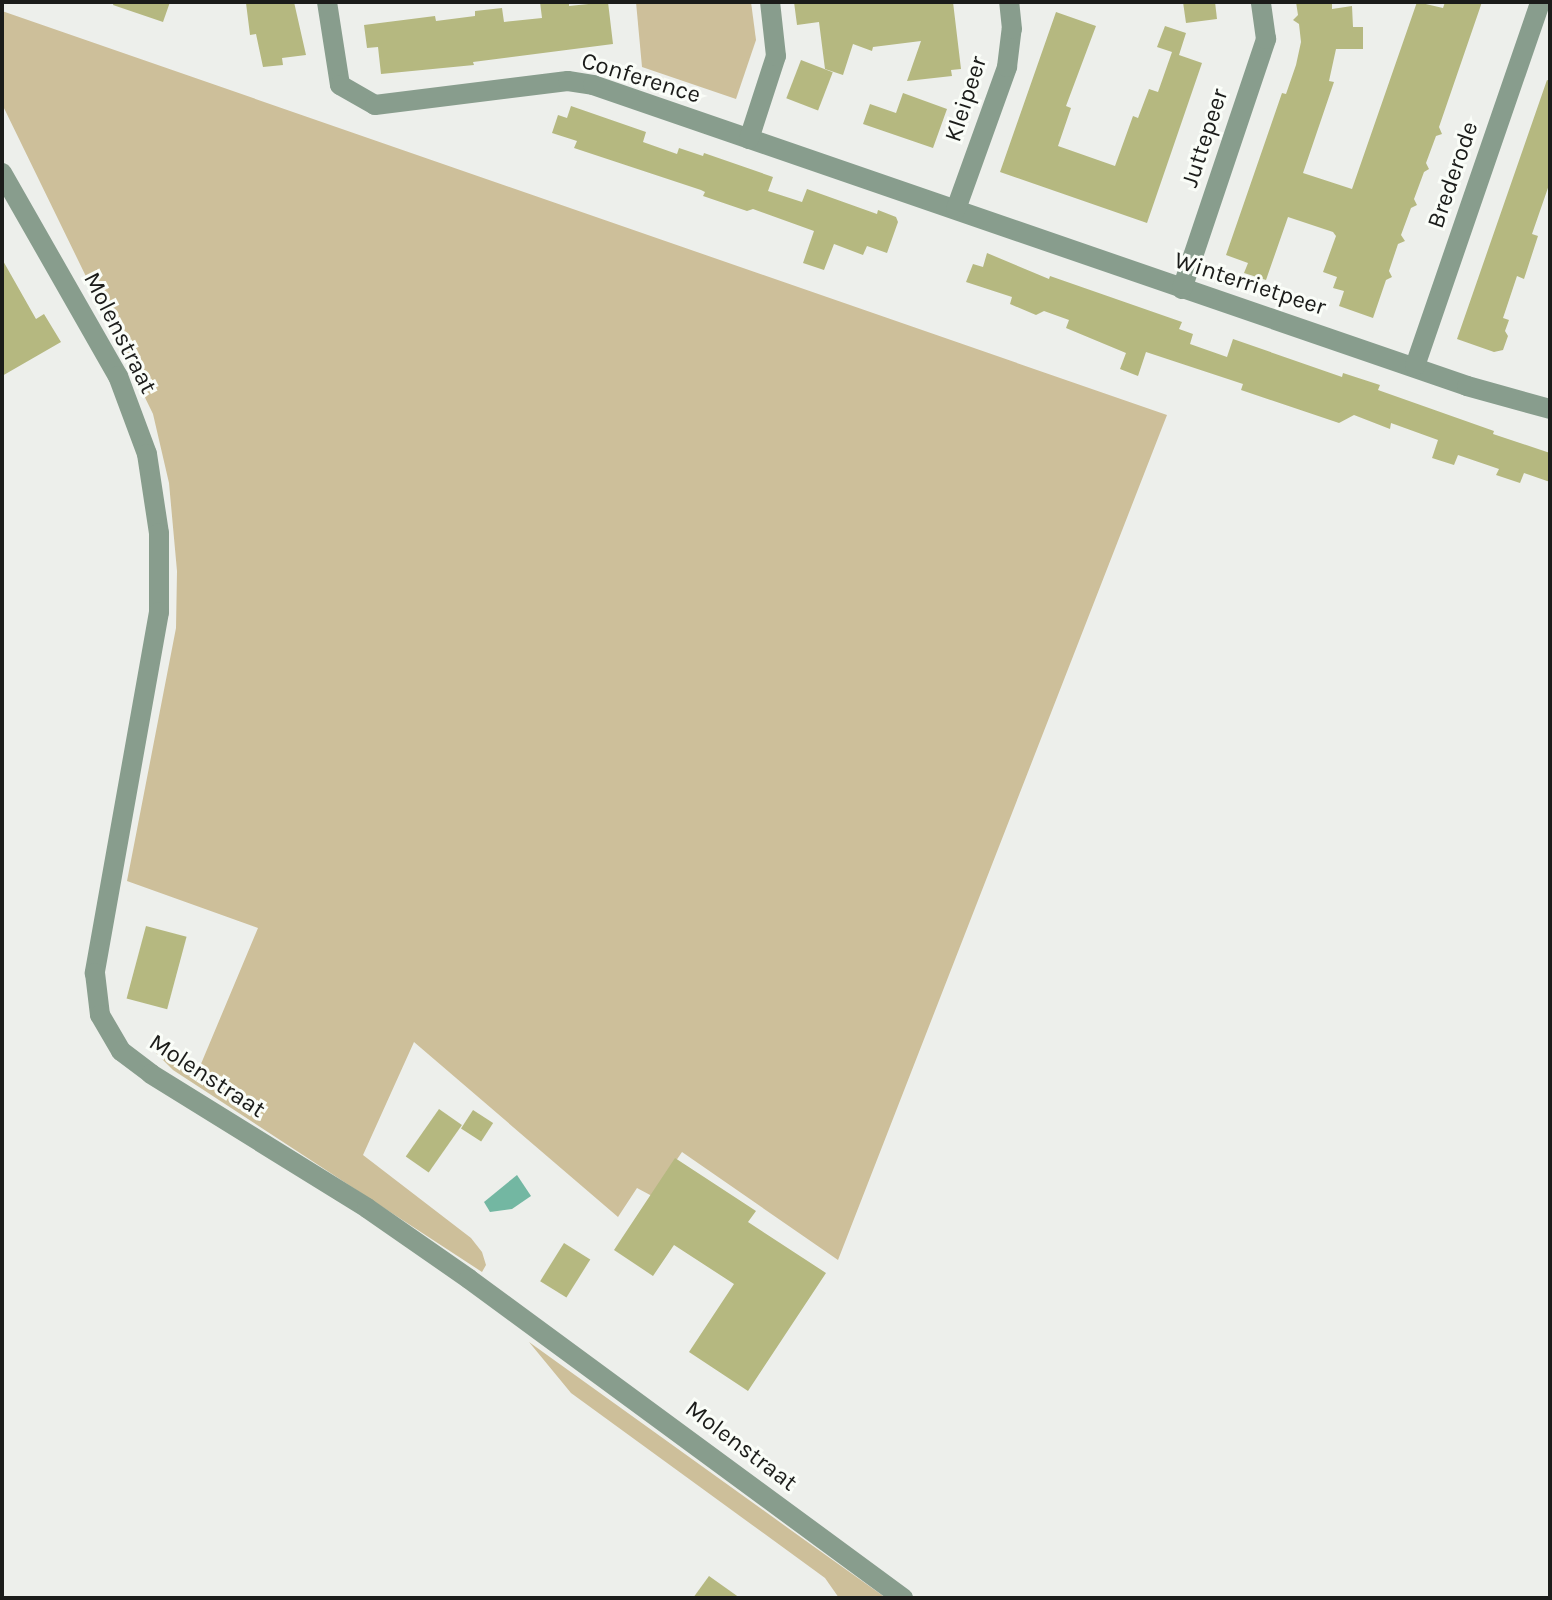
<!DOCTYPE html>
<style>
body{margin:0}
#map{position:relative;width:1552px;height:1600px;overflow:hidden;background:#edefeb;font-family:Karla,sans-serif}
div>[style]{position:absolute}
.green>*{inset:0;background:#cdbf9a}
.water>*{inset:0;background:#73b7a2}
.building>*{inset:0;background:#b5b880;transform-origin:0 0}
.minor>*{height:20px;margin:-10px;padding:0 10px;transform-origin:10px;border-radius:10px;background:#889d8d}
.tertiary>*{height:20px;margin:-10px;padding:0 10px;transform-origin:10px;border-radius:10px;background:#889d8d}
span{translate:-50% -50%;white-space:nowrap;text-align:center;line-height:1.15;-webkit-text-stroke:6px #fafdf8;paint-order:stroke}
.street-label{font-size:24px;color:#1b1c1a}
.frame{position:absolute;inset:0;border:4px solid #1b1c1a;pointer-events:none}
</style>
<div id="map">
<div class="green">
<div style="clip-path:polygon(636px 2px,751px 2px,756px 40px,736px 99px,642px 67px)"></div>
<div style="clip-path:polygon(2px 11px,1167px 415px,838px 1260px,682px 1152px,652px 1196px,637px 1188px,618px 1217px,414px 1042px,363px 1155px,471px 1238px,482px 1252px,486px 1265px,482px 1272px,173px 1070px,156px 1053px,198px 1071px,258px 928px,127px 881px,176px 628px,177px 571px,169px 483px,153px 414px,2px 104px)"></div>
<div style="clip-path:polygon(529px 1342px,813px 1546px,886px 1598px,839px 1598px,825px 1578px,571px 1393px)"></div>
</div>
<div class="water">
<div style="clip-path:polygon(517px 1175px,531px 1196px,512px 1209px,490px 1212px,484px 1202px)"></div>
</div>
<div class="building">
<div style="clip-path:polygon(114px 2px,170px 2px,163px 22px,113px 5px)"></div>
<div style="clip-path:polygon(294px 2px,306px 55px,282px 58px,283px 65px,263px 67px,256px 34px,250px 35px,246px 3px)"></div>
<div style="clip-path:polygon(540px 2px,569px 2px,569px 6px,608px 2px,613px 44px,473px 62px,474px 65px,381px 74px,378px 47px,367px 48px,364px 25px,435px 16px,436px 21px,475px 16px,475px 11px,502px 8px,504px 22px,542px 18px)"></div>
<div style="clip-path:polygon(794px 2px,953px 2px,961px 69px,951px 70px,952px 76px,907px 81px,921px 41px,873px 47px,872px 51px,853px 44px,843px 75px,825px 69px,819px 22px,797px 25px)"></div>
<div style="clip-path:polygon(1183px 2px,1215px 2px,1217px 19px,1186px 23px)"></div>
<div style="clip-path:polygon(1296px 2px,1332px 2px,1332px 9px,1352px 6px,1353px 27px,1363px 27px,1363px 49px,1336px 49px,1329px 81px,1334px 82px,1303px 173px,1352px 189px,1417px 2px,1443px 8px,1445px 2px,1482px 2px,1439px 127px,1442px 134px,1436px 136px,1426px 163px,1429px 169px,1424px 172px,1414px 199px,1417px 205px,1411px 208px,1401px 235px,1405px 241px,1398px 244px,1389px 271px,1392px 277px,1386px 280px,1373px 318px,1339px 306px,1344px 291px,1333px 288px,1337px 277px,1323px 272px,1336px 236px,1333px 232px,1288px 217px,1266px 280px,1244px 273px,1248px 263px,1226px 255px,1282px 93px,1286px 94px,1296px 65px,1301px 42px,1299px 24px,1293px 20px,1298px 15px)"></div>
<div style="clip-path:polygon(1056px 12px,1096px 26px,1066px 106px,1071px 108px,1058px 146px,1115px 166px,1133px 116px,1138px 118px,1149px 89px,1158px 92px,1172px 52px,1157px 47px,1165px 26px,1186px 33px,1179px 55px,1202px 63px,1147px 223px,1000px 172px)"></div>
<div style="left:801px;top:60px;width:34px;height:41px;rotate:21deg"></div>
<div style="clip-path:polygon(1547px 80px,1550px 81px,1550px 182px,1532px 234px,1538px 236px,1524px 279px,1517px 276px,1503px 318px,1509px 320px,1505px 331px,1508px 336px,1503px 350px,1494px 352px,1457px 339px)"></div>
<div style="clip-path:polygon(903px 93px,947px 109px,933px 148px,863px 124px,870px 104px,896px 113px)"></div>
<div style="clip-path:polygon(571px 106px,646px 132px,643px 142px,677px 154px,679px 148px,703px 156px,704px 153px,773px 177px,768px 191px,802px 202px,807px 189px,877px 214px,878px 210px,896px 217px,898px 222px,887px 253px,867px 246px,863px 255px,834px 244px,824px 270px,803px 263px,814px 231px,753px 209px,747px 211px,703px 196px,705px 192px,701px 190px,574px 148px,577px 141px,552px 133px,558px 115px,567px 118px)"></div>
<div style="clip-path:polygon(987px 253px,1049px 279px,1050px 276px,1182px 322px,1179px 329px,1193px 334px,1190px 344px,1227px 357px,1233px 339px,1342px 377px,1343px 373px,1380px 385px,1378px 390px,1494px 431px,1493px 434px,1550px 453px,1550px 482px,1524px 473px,1520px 483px,1496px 475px,1499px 469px,1458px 455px,1454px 465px,1432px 458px,1438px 440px,1391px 423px,1390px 429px,1354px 415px,1339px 423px,1241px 390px,1243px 384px,1146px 352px,1138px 376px,1120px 369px,1126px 353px,1066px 328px,1069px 320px,1044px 311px,1036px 315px,1010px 304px,1012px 297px,966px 282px,973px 264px,983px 267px)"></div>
<div style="clip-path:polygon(2px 259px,36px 319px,44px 314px,61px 342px,2px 376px)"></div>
<div style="left:146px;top:926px;width:42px;height:75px;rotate:15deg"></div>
<div style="left:439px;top:1109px;width:28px;height:58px;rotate:35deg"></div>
<div style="left:473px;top:1110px;width:24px;height:22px;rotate:33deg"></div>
<div style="clip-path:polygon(675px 1158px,756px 1211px,748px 1222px,826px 1273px,748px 1391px,689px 1352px,734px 1284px,674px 1245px,653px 1276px,614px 1250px)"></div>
<div style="left:564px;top:1243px;width:31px;height:45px;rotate:32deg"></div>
<div style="clip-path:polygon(709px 1576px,740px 1598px,693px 1598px)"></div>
</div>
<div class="minor">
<div style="left:327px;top:2px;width:84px;rotate:81.1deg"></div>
<div style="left:340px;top:85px;width:40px;rotate:29.7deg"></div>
<div style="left:375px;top:105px;width:194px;rotate:-7.1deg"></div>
<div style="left:568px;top:81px;width:25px;rotate:9deg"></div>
<div style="left:593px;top:85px;width:924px;rotate:19deg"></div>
<div style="left:1467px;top:386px;width:86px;rotate:15.5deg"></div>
<div style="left:749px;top:139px;width:87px;rotate:-72deg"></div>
<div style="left:776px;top:56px;width:54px;rotate:-96.3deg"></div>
<div style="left:956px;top:209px;width:151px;rotate:-70.2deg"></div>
<div style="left:1007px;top:67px;width:38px;rotate:-83deg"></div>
<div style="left:1012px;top:29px;width:27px;rotate:-96deg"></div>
<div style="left:1182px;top:289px;width:264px;rotate:-71.4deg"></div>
<div style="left:1266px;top:39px;width:37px;rotate:-98deg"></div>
<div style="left:1415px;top:366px;width:385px;rotate:-71deg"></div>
</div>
<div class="tertiary">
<div style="left:2px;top:173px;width:234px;rotate:60.3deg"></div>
<div style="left:118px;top:376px;width:83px;rotate:69.6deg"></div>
<div style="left:147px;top:454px;width:80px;rotate:81.4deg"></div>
<div style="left:159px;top:533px;width:79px;rotate:90deg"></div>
<div style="left:159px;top:612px;width:367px;rotate:100.1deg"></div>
<div style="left:95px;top:973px;width:42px;rotate:83.2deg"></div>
<div style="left:100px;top:1015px;width:42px;rotate:59.7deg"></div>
<div style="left:121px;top:1051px;width:38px;rotate:37deg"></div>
<div style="left:151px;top:1074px;width:254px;rotate:31.8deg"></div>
<div style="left:367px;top:1208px;width:124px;rotate:34.8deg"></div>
<div style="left:469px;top:1279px;width:539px;rotate:36.32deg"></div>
</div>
<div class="street-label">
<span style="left:641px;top:78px;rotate:17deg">Conference</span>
<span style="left:966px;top:99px;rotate:-72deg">Kleipeer</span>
<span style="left:1205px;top:138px;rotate:-72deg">Juttepeer</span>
<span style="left:1453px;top:175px;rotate:-71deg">Brederode</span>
<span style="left:1250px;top:284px;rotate:18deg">Winterrietpeer</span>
<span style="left:120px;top:333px;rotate:63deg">Molenstraat</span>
<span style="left:207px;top:1076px;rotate:33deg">Molenstraat</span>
<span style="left:741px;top:1446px;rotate:37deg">Molenstraat</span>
</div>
<div class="frame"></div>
</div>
